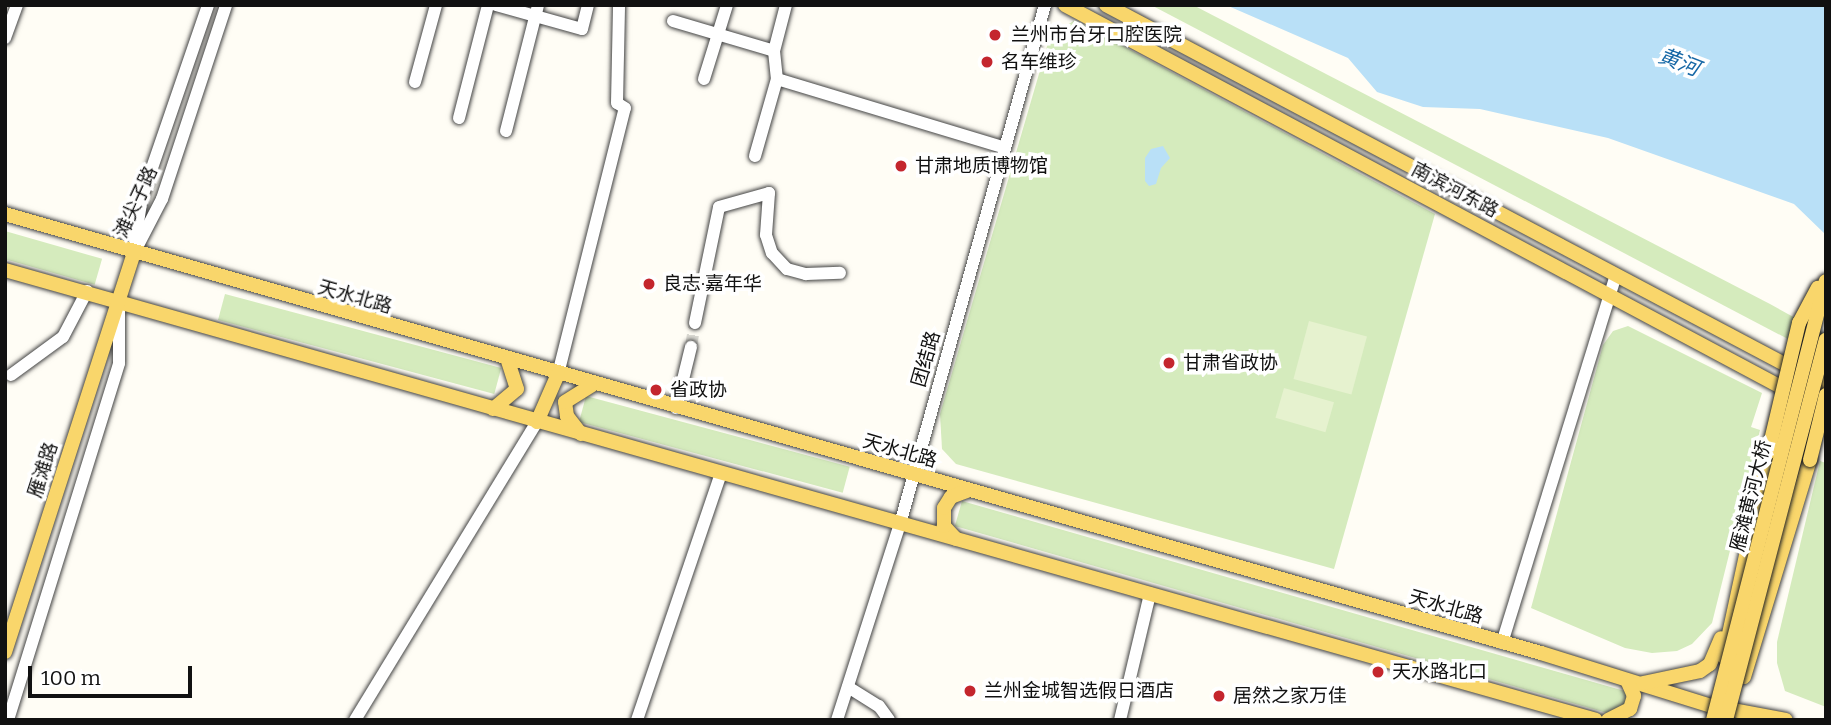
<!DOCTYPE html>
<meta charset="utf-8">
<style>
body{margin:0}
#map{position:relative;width:1831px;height:725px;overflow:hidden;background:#fffdf5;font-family:Bitter,"Noto Sans SC",serif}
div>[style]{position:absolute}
.green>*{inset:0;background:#d5ebbd;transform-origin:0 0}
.pitch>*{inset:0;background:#e6f2cf;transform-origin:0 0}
.water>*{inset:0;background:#b9e0f7}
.minor-tunnel>*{height:12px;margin-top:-6px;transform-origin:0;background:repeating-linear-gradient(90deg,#dbdad3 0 12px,transparent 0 18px)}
.roads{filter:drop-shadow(0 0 2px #444) drop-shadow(0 0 2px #444)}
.minor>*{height:12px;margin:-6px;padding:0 6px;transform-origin:6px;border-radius:6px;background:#fff}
.major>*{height:14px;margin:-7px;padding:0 7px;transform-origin:7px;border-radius:7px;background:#f9d66b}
.bridges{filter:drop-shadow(0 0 2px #222) drop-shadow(0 0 2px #222)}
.major-bridge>*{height:14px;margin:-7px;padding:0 7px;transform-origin:7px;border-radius:7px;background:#f9d66b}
.dots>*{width:19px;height:19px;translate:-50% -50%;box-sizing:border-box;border:4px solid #fff;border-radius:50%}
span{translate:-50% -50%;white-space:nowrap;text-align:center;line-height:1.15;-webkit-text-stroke:7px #fff;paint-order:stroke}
.poi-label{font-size:19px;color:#111}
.left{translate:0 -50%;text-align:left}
.street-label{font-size:19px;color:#111}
.water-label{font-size:21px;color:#1768a6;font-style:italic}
.frame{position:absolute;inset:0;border:7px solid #111;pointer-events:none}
.scale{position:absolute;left:28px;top:666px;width:164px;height:32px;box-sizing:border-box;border:4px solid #111;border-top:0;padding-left:9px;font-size:21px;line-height:24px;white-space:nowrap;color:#111;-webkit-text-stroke:5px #fff;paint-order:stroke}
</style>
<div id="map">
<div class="green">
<div style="clip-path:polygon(1151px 5px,1193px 5px,1770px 304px,1826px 335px,1826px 359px)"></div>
<div style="clip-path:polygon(1075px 20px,1435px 214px,1334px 569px,956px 464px,942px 449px,940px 414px,1050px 36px)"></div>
<div style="left:5px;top:231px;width:101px;height:27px;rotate:16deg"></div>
<div style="left:225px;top:294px;width:286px;height:27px;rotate:15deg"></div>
<div style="clip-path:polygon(1628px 326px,1762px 393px,1751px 427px,1760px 430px,1712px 623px,1692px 644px,1677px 651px,1652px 653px,1625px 648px,1531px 608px,1603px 345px,1613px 331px)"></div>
<div style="left:586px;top:396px;width:273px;height:27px;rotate:15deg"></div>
<div style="clip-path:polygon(1820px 461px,1826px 463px,1826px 707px,1785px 691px,1777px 663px,1777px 642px)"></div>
<div style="left:962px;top:501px;width:694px;height:26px;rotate:16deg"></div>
</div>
<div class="pitch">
<div style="left:1309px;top:321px;width:60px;height:60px;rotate:15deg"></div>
<div style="left:1284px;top:388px;width:52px;height:31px;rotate:16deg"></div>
</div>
<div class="water">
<div style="clip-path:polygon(1226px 5px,1826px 5px,1826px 235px,1794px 204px,1608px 138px,1480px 109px,1423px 107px,1377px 92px,1348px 58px)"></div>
<div style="clip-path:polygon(1163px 146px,1170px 158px,1161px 168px,1156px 184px,1149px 186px,1145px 181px,1145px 158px,1151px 149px)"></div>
</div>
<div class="minor-tunnel">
<div style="left:691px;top:347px;width:24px;rotate:-81deg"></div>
</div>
<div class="roads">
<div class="minor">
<div style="left:496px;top:5px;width:89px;rotate:15.6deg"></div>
<div style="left:582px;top:29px;width:25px;rotate:-76deg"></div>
<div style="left:786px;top:5px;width:48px;rotate:104.6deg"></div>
<div style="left:774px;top:51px;width:28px;rotate:84deg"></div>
<div style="left:777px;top:79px;width:238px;rotate:16.8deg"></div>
<div style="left:673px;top:21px;width:105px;rotate:16.5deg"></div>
<div style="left:5px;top:38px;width:35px;rotate:-70deg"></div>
<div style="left:704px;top:79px;width:77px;rotate:-72.7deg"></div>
<div style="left:415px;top:82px;width:80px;rotate:-74.7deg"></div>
<div style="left:459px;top:118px;width:117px;rotate:-75.6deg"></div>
<div style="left:506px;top:131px;width:130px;rotate:-75.7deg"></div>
<div style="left:755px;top:156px;width:80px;rotate:-74.1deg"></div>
<div style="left:135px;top:242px;width:46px;rotate:-81.2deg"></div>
<div style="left:142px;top:197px;width:203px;rotate:-71deg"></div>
<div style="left:134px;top:253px;width:61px;rotate:-62.6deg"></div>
<div style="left:162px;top:199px;width:204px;rotate:-71.7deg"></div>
<div style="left:695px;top:323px;width:118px;rotate:-78.3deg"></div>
<div style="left:719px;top:207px;width:52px;rotate:-15.6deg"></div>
<div style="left:769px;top:193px;width:42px;rotate:94.1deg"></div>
<div style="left:766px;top:235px;width:19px;rotate:72deg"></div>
<div style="left:772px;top:253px;width:22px;rotate:47deg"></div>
<div style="left:787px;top:269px;width:20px;rotate:15deg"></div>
<div style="left:806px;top:274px;width:34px;rotate:-2deg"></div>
<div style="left:558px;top:374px;width:274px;rotate:-75.9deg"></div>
<div style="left:625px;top:108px;width:9px;rotate:-148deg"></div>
<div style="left:617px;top:103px;width:98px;rotate:-88.8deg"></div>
<div style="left:11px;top:375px;width:64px;rotate:-36.2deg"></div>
<div style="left:63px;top:337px;width:52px;rotate:-62.4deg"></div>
<div style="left:676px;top:408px;width:63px;rotate:-76.2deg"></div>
<div style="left:1502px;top:643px;width:385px;rotate:-72.8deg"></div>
<div style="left:848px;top:687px;width:36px;rotate:32deg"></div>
<div style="left:879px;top:706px;width:17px;rotate:54deg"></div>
<div style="left:8px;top:720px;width:374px;rotate:-72.7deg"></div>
<div style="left:119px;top:363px;width:57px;rotate:-90deg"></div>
<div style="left:355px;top:720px;width:349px;rotate:-58.6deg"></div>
<div style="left:637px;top:720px;width:261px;rotate:-71.2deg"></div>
<div style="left:837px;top:720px;width:206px;rotate:-72.2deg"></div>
<div style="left:900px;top:524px;width:539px;rotate:-74.39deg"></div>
<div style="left:1120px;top:720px;width:130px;rotate:-76.6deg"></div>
</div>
<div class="major">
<div style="left:1065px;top:5px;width:826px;rotate:28.08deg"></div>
<div style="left:1106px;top:5px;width:815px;rotate:27.89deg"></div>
<div style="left:5px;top:214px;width:1598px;rotate:15.95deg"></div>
<div style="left:1541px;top:653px;width:178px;rotate:17.3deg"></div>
<div style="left:1711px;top:706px;width:76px;rotate:10.6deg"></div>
<div style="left:5px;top:270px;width:1653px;rotate:15.79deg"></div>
<div style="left:493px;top:409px;width:31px;rotate:-40deg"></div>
<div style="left:517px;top:389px;width:29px;rotate:-108deg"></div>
<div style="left:537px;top:422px;width:52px;rotate:-66.4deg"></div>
<div style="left:581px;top:434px;width:23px;rotate:-128deg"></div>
<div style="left:567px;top:416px;width:14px;rotate:-98deg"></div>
<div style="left:565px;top:402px;width:32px;rotate:-32deg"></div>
<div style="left:956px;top:539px;width:18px;rotate:-133deg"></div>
<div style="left:944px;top:526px;width:18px;rotate:-90deg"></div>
<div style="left:944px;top:508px;width:13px;rotate:-58deg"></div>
<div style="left:951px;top:497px;width:17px;rotate:-21deg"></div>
<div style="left:5px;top:652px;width:419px;rotate:-72.1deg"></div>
<div style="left:1724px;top:657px;width:209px;rotate:-77.8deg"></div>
<div style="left:1744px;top:677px;width:227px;rotate:-73.1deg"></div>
<div style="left:1643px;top:683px;width:58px;rotate:-11.9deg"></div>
<div style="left:1700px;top:671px;width:12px;rotate:-35deg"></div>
<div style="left:1710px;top:664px;width:28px;rotate:-67deg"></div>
<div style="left:1608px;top:720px;width:25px;rotate:-27deg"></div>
<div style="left:1630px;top:709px;width:14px;rotate:-73deg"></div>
<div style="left:1634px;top:696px;width:17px;rotate:-114deg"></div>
</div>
</div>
<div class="bridges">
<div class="major-bridge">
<div style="left:1768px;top:453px;width:134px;rotate:-76.6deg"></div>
<div style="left:1799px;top:323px;width:40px;rotate:-62deg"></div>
<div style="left:1810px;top:460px;width:67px;rotate:-76.2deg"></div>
<div style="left:1713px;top:720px;width:453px;rotate:-75.6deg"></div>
<div style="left:1726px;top:720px;width:393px;rotate:-75.3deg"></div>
</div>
</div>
<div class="dots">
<div style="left:995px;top:35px;background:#c4262e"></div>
<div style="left:987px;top:62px;background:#c4262e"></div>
<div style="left:901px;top:166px;background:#c4262e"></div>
<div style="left:649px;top:284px;background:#c4262e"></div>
<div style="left:1169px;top:363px;background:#c4262e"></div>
<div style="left:656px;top:390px;background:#c4262e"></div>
<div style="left:1378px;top:672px;background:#c4262e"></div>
<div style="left:970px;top:691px;background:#c4262e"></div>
<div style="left:1219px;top:696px;background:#c4262e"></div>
</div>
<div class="poi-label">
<span class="left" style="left:1011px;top:35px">兰州市台牙口腔医院</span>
<span class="left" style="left:1001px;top:62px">名车维珍</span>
<span class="left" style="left:915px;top:166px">甘肃地质博物馆</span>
<span class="left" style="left:663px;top:284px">良志·嘉年华</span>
<span class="left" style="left:1183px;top:363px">甘肃省政协</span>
<span class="left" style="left:670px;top:390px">省政协</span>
<span class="left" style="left:1392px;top:672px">天水路北口</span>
<span class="left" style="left:984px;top:691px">兰州金城智选假日酒店</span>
<span class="left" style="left:1233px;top:696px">居然之家万佳</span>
</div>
<div class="street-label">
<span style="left:1455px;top:190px;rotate:28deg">南滨河东路</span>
<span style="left:136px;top:202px;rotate:-65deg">滩尖子路</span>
<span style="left:355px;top:297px;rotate:16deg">天水北路</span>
<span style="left:926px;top:359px;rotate:-74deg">团结路</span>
<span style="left:900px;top:451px;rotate:16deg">天水北路</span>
<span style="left:43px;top:470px;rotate:-72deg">雁滩路</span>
<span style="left:1751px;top:496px;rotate:-76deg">雁滩黄河大桥</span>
<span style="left:1446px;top:607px;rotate:16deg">天水北路</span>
</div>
<div class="water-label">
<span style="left:1679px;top:62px;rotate:21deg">黄河</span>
</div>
<div class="frame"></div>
<div class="scale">100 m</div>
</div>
